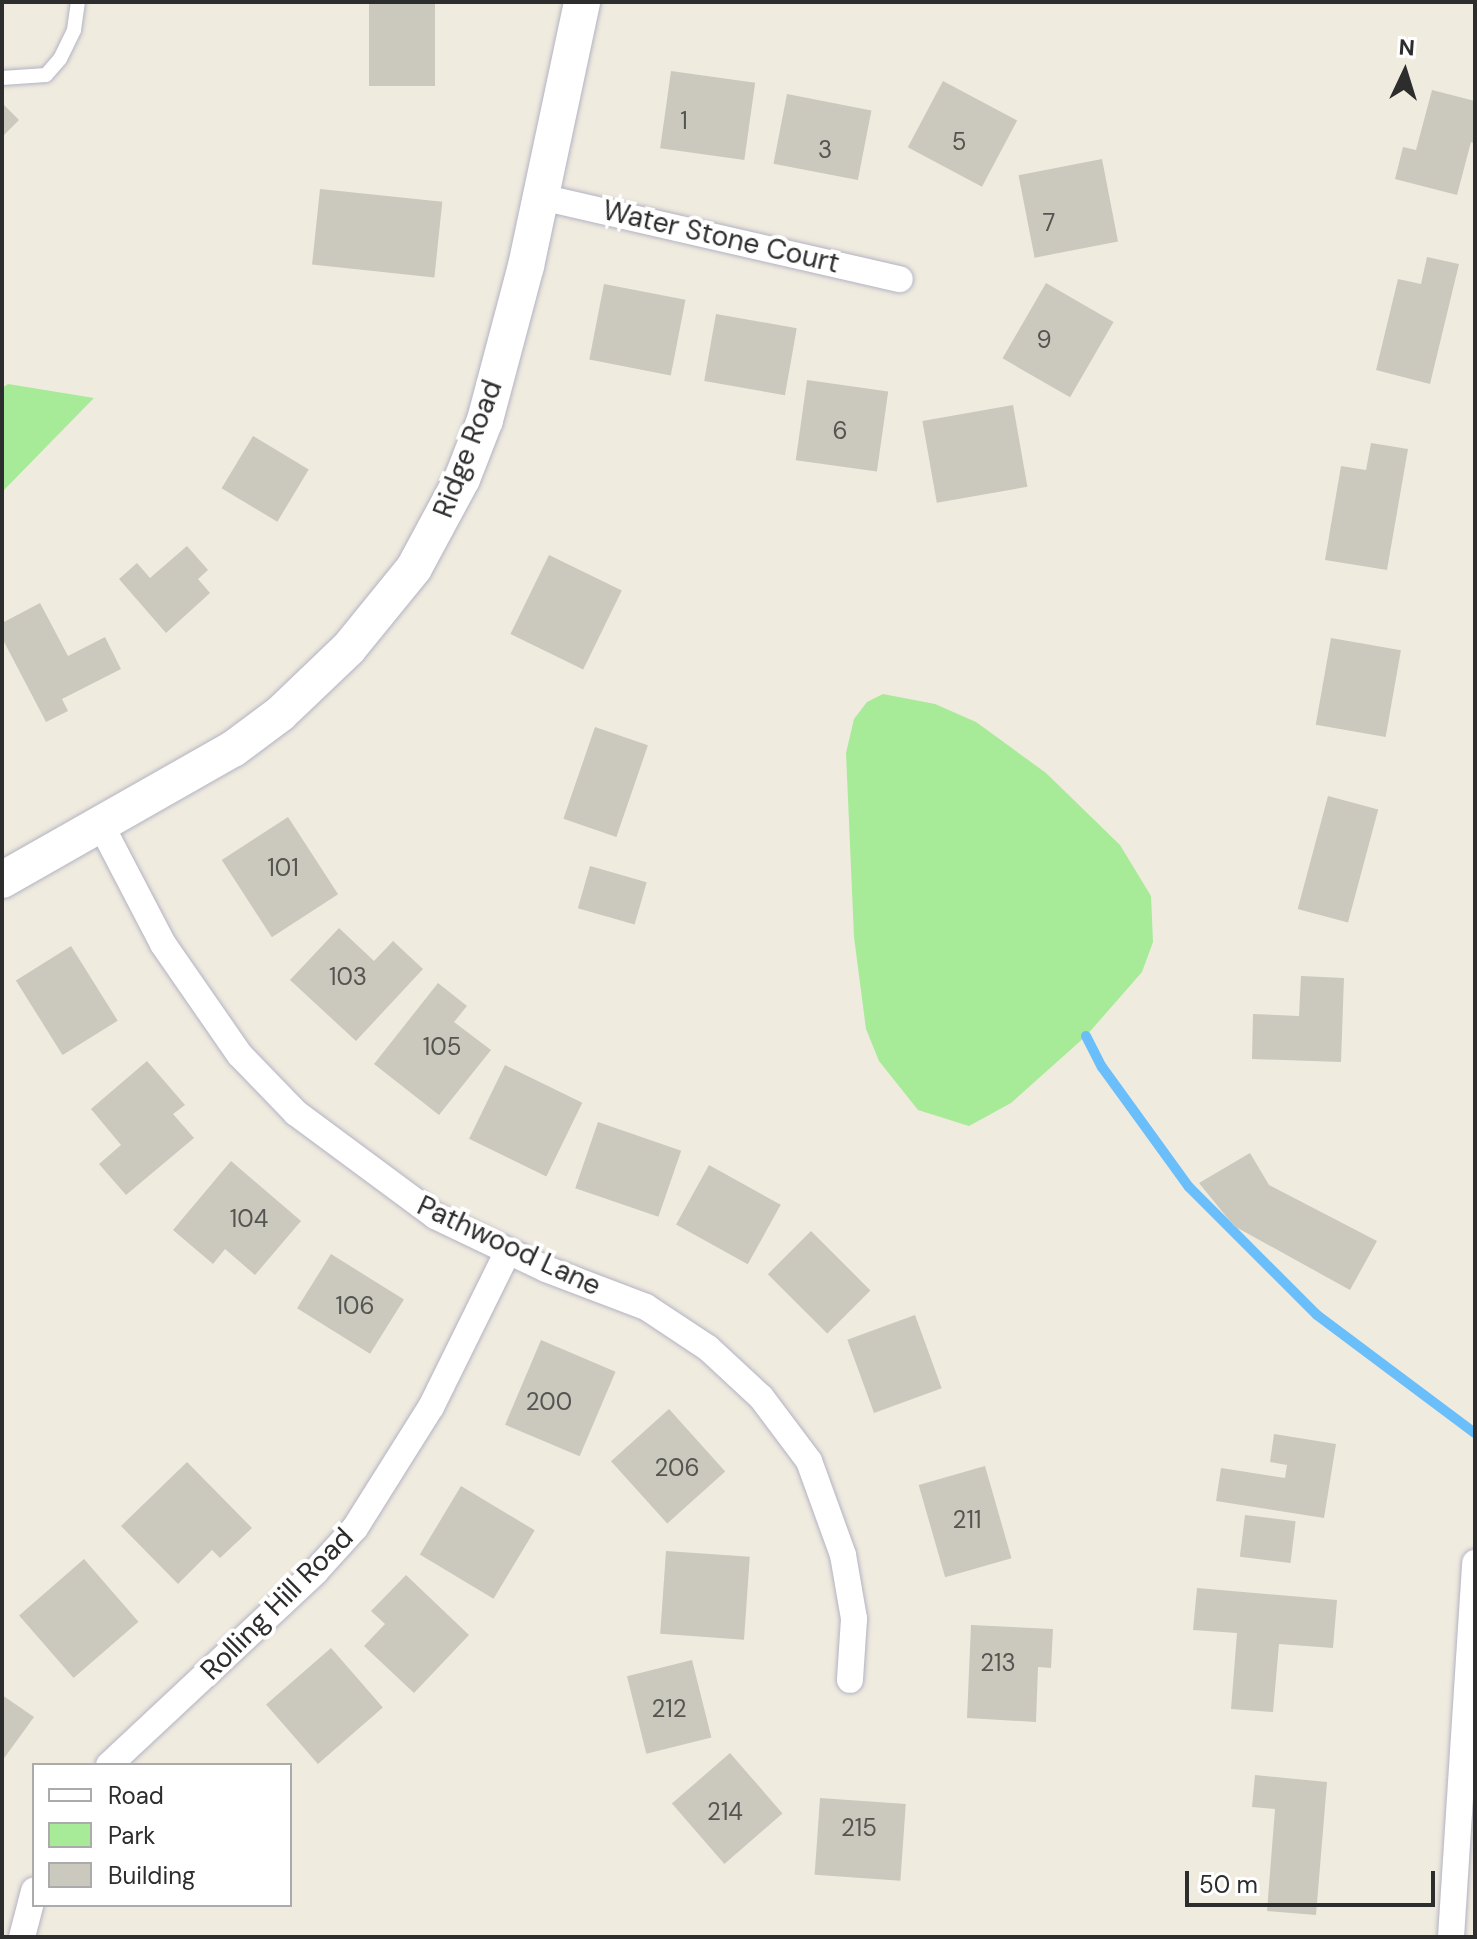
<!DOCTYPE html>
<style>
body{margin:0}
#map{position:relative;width:1477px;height:1939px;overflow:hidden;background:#f0ebdf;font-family:"DM Sans",sans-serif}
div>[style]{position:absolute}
.green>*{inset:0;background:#a7ea97}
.stream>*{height:10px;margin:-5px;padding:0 5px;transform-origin:5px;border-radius:5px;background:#6abef9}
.building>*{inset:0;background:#cbc8be;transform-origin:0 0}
.roads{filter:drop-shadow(0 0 2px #b3b3c2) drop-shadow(0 0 2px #b3b3c2)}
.lane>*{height:14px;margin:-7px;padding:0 7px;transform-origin:7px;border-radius:7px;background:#fff}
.street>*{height:26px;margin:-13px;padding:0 13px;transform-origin:13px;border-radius:13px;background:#fff}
.secondary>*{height:36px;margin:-18px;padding:0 18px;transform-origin:18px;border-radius:18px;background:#fff}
span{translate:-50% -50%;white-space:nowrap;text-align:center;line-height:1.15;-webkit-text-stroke:8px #fff;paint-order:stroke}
.number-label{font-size:24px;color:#545451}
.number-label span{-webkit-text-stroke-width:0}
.street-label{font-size:28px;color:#2d2d2d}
.frame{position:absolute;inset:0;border:4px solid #2d2d2d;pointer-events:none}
.legend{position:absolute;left:32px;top:1763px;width:260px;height:144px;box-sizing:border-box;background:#fff;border:2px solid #ababab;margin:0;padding:10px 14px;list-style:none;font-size:24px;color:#2d2d2d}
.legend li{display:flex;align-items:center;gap:16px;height:40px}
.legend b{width:40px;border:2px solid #ababab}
.north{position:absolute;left:1365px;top:32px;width:80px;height:80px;-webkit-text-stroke:6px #fff;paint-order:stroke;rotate:4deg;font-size:22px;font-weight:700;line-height:32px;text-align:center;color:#2d2d2d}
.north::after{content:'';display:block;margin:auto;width:28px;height:36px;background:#2d2d2d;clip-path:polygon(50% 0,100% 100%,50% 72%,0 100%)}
.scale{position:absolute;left:1185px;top:1871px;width:250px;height:36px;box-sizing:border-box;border:4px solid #2d2d2d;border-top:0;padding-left:10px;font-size:24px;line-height:28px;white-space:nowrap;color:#2d2d2d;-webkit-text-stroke:6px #fff;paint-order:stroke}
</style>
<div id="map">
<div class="green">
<div style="clip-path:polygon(8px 384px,94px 398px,2px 492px,2px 388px)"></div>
<div style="clip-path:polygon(883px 694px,935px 704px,976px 722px,1046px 773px,1120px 845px,1151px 896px,1153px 942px,1142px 972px,1086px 1036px,1011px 1103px,969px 1126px,918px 1110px,879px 1061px,866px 1029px,854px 937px,846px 753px,854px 719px,867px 702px)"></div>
</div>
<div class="stream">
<div style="left:1086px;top:1036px;width:35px;rotate:63deg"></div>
<div style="left:1102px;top:1067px;width:148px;rotate:54.1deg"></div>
<div style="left:1189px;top:1187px;width:181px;rotate:45deg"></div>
<div style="left:1317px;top:1315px;width:197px;rotate:36.8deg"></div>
</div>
<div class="building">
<div style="left:369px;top:2px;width:66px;height:84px"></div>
<div style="left:671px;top:71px;width:85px;height:78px;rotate:8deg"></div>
<div style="left:943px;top:81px;width:84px;height:75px;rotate:28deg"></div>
<div style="clip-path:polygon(1432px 90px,1475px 101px,1475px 144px,1471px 142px,1457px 195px,1395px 179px,1403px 147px,1416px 150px)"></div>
<div style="left:787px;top:94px;width:86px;height:71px;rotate:11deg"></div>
<div style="clip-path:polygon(2px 103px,19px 120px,2px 137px)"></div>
<div style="left:1102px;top:159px;width:84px;height:85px;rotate:79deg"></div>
<div style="left:320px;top:189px;width:123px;height:76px;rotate:6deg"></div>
<div style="clip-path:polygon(1427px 257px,1459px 264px,1430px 384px,1376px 370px,1398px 279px,1421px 284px)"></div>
<div style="left:1046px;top:283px;width:78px;height:87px;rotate:30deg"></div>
<div style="left:604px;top:284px;width:83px;height:77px;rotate:11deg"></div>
<div style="left:716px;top:314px;width:82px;height:68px;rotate:10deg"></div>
<div style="left:807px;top:380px;width:82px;height:81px;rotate:8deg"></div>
<div style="left:1013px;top:405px;width:83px;height:92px;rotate:80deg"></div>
<div style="left:253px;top:436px;width:65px;height:61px;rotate:31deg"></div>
<div style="clip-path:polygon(1371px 443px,1408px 449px,1387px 570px,1325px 560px,1341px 466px,1366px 470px)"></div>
<div style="clip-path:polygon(187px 546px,208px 570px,198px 579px,210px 593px,166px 633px,119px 579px,137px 563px,150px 578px)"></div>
<div style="left:549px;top:555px;width:81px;height:88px;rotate:26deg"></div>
<div style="clip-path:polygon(40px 603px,68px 656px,105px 637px,121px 669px,62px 699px,68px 711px,46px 722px,2px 638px,2px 623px)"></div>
<div style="left:1331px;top:638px;width:71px;height:88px;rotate:10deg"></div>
<div style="left:595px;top:727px;width:56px;height:97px;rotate:19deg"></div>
<div style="left:1328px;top:796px;width:52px;height:117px;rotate:15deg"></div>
<div style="left:288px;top:817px;width:92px;height:79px;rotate:57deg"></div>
<div style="left:590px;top:866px;width:59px;height:44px;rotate:16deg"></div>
<div style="clip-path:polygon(339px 928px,374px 961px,393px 941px,423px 969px,356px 1041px,290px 980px)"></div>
<div style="left:71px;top:946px;width:88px;height:65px;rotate:58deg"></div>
<div style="clip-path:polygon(1301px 976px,1344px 978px,1341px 1062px,1252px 1059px,1253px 1014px,1299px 1016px)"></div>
<div style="clip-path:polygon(438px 983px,467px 1006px,454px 1022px,491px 1050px,439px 1115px,374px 1064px)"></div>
<div style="clip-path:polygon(147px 1061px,185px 1105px,173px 1114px,194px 1138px,126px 1195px,99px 1164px,121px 1145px,91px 1109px)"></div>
<div style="left:505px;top:1065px;width:86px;height:82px;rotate:26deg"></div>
<div style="left:598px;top:1122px;width:88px;height:70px;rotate:19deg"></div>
<div style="clip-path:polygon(1250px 1153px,1269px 1185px,1377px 1241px,1350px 1290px,1234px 1226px,1199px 1183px)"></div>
<div style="clip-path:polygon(231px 1161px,301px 1221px,255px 1275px,225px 1249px,213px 1264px,173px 1230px)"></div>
<div style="left:709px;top:1165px;width:82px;height:68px;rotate:29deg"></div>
<div style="left:811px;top:1231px;width:84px;height:61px;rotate:45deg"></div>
<div style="left:331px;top:1254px;width:86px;height:64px;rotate:32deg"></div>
<div style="left:915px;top:1315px;width:78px;height:72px;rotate:70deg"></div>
<div style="left:541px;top:1340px;width:81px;height:92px;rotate:23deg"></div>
<div style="left:669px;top:1409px;width:84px;height:78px;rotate:48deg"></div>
<div style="clip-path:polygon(1274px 1434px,1336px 1444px,1324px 1518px,1216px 1501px,1221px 1468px,1285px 1478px,1287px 1465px,1270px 1462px)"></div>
<div style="clip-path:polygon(187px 1462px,252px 1528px,220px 1558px,212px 1550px,178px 1584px,121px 1526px)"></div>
<div style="left:985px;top:1466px;width:96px;height:69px;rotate:74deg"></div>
<div style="left:461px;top:1486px;width:86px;height:80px;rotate:31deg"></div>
<div style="left:1245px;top:1515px;width:51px;height:42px;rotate:7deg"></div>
<div style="left:666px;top:1551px;width:84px;height:83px;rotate:4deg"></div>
<div style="left:84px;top:1559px;width:83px;height:86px;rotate:49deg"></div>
<div style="clip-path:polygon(406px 1575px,469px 1635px,414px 1693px,364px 1646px,385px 1624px,371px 1611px)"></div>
<div style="clip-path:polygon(1197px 1588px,1337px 1600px,1333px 1648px,1279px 1644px,1273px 1712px,1231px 1709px,1237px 1633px,1193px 1630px)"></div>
<div style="clip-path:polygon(971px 1625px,1053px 1629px,1051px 1668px,1038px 1667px,1036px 1722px,967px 1718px)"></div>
<div style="left:331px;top:1648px;width:79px;height:86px;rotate:49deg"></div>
<div style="left:692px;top:1660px;width:80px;height:67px;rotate:76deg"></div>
<div style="clip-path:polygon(2px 1695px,34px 1717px,2px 1761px)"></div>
<div style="left:730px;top:1753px;width:80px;height:77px;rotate:49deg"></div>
<div style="clip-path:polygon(1255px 1775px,1327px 1782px,1316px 1915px,1267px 1911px,1275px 1809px,1252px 1807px)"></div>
<div style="left:820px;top:1798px;width:86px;height:77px;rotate:4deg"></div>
</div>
<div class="roads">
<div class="lane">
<div style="left:2px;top:78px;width:44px;rotate:-3.9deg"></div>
<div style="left:46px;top:75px;width:21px;rotate:-49deg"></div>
<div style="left:60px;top:59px;width:32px;rotate:-64deg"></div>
<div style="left:74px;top:30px;width:28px;rotate:-82deg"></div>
</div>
<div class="street">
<div style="left:541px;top:197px;width:368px;rotate:12.9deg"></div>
<div style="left:101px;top:825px;width:134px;rotate:62.5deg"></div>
<div style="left:163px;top:944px;width:135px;rotate:55.3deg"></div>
<div style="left:240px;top:1055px;width:81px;rotate:46deg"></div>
<div style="left:296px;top:1113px;width:173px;rotate:36.5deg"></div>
<div style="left:435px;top:1216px;width:123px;rotate:25.5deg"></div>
<div style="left:546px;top:1269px;width:107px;rotate:20.8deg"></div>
<div style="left:646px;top:1307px;width:74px;rotate:33.5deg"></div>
<div style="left:708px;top:1348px;width:72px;rotate:42.8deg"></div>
<div style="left:761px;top:1397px;width:80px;rotate:53.1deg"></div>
<div style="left:809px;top:1461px;width:100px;rotate:70.1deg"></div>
<div style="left:843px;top:1555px;width:65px;rotate:80.2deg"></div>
<div style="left:854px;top:1619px;width:61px;rotate:93.8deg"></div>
<div style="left:109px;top:1765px;width:282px;rotate:-43.1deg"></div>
<div style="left:315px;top:1572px;width:59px;rotate:-47.7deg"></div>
<div style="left:355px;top:1528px;width:143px;rotate:-57.9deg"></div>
<div style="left:431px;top:1407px;width:174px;rotate:-63.7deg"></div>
<div style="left:22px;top:1937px;width:48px;rotate:-75.4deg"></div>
<div style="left:1451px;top:1937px;width:375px;rotate:-86.3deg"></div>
</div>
<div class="secondary">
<div style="left:2px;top:880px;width:266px;rotate:-29.6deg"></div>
<div style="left:233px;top:749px;width:59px;rotate:-36.7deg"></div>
<div style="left:280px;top:714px;width:95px;rotate:-43.7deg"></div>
<div style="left:349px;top:648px;width:103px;rotate:-50.9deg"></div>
<div style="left:414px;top:568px;width:101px;rotate:-61.7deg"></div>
<div style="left:462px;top:479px;width:63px;rotate:-68.7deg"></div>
<div style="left:485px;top:420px;width:159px;rotate:-75.1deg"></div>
<div style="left:526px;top:266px;width:270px;rotate:-78deg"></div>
</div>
</div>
<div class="number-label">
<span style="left:684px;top:121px">1</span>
<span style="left:959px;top:142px">5</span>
<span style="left:825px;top:150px">3</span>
<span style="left:1049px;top:223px">7</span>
<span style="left:1044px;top:340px">9</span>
<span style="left:840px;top:431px">6</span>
<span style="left:283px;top:868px">101</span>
<span style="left:348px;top:977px">103</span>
<span style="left:442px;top:1047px">105</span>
<span style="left:249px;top:1219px">104</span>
<span style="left:355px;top:1306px">106</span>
<span style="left:549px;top:1402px">200</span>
<span style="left:677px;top:1468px">206</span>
<span style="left:967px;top:1520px">211</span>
<span style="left:998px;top:1663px">213</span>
<span style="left:669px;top:1709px">212</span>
<span style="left:725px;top:1812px">214</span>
<span style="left:859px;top:1828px">215</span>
</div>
<div class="street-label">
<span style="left:721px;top:237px;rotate:13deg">Water Stone Court</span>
<span style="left:468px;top:449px;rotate:-69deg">Ridge Road</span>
<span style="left:509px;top:1246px;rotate:25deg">Pathwood Lane</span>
<span style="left:277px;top:1604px;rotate:-45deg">Rolling Hill Road</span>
</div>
<div class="frame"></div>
<ul class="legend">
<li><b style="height:10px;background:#fff"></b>Road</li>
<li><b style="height:22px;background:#a7ea97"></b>Park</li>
<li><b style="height:22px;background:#cbc8be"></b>Building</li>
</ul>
<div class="north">N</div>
<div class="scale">50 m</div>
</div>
